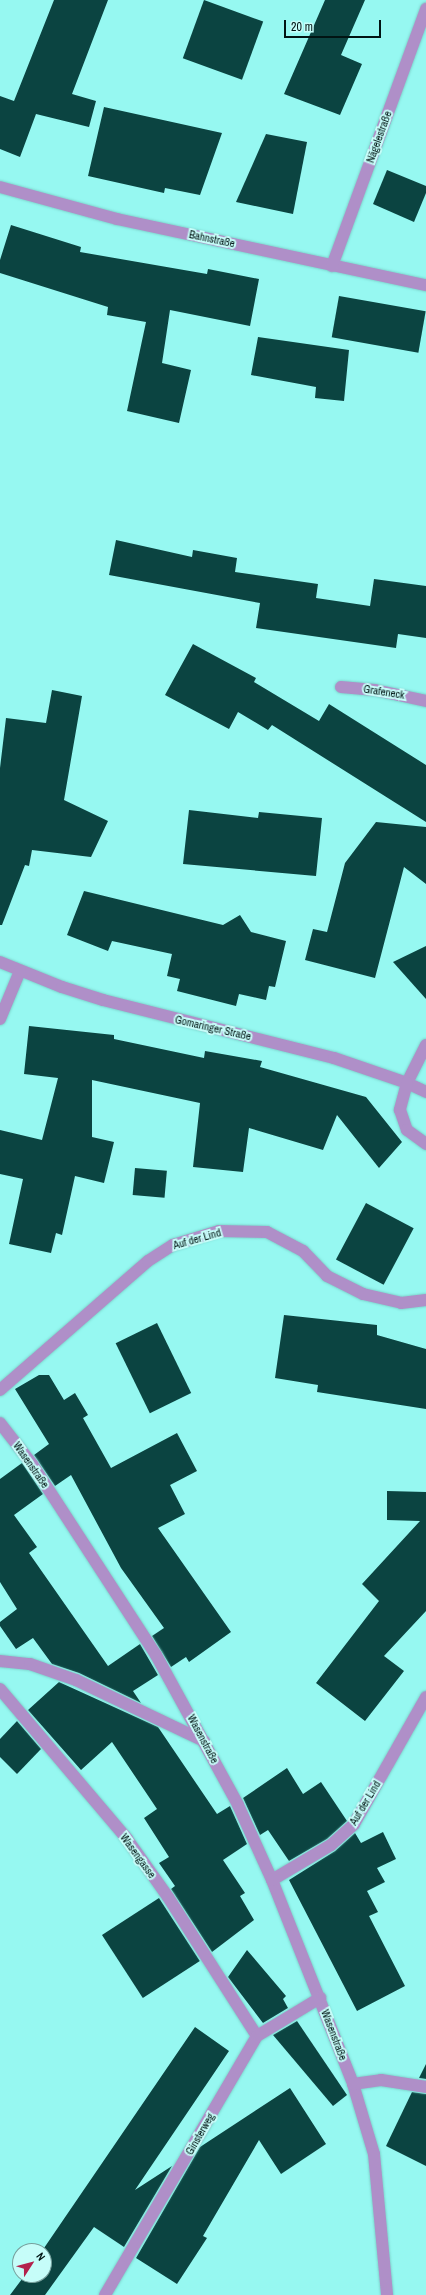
<!DOCTYPE html>
<meta charset="utf-8">
<style>
body{margin:0}
#map{position:relative;width:426px;height:2295px;overflow:hidden;background:#96f8f1;font-family:"Archivo Narrow",sans-serif}
div>[style]{position:absolute}
.building>*{inset:0;background:#0b4441;transform-origin:0 0}
.roads{filter:drop-shadow(0 0 1px #7ed4cd) drop-shadow(0 0 1px #7ed4cd)}
.minor>*{height:12px;margin:-6px;padding:0 6px;transform-origin:6px;border-radius:6px;background:#af8fc8}
span{translate:-50% -50%;white-space:nowrap;text-align:center;line-height:1.15;-webkit-text-stroke:4px #c6fdf9;paint-order:stroke}
.street-label{font-size:11px;color:#011413}
.north{position:absolute;left:12px;top:2243px;width:40px;height:40px;box-sizing:border-box;background:#c6fdf9;border:1px solid #77a09d;border-radius:50%;rotate:54deg;font-size:11px;font-weight:700;line-height:16px;text-align:center;color:#011413}
.north::after{content:'';display:block;margin:auto;width:14px;height:18px;background:#b3224d;clip-path:polygon(50% 0,100% 100%,50% 72%,0 100%)}
.scale{position:absolute;left:284px;top:20px;width:97px;height:18px;box-sizing:border-box;border:2px solid #011413;border-top:0;padding-left:5px;font-size:12px;line-height:14px;white-space:nowrap;color:#011413;-webkit-text-stroke:3px #c6fdf9;paint-order:stroke}
</style>
<div id="map">
<div class="building">
<div style="clip-path:polygon(54px 0,108px 0,72px 94px,96px 101px,89px 127px,36px 114px,20px 157px,0 149px,0 96px,14px 101px)"></div>
<div style="left:204px;top:0;width:63px;height:62px;rotate:20deg"></div>
<div style="clip-path:polygon(325px 0,365px 0,341px 55px,362px 64px,340px 115px,284px 94px)"></div>
<div style="clip-path:polygon(104px 107px,222px 133px,200px 195px,165px 188px,164px 193px,88px 176px)"></div>
<div style="clip-path:polygon(266px 134px,307px 142px,293px 214px,236px 202px)"></div>
<div style="clip-path:polygon(387px 170px,426px 186px,426px 193px,414px 222px,373px 204px)"></div>
<div style="clip-path:polygon(11px 225px,81px 247px,80px 252px,207px 274px,208px 269px,259px 279px,250px 326px,170px 310px,162px 363px,191px 370px,179px 423px,127px 411px,146px 322px,107px 315px,108px 307px,0 273px,0 260px)"></div>
<div style="left:339px;top:296px;width:88px;height:42px;rotate:10deg"></div>
<div style="clip-path:polygon(258px 337px,349px 350px,344px 401px,315px 398px,316px 387px,251px 375px)"></div>
<div style="clip-path:polygon(116px 540px,192px 557px,193px 550px,237px 558px,235px 572px,318px 584px,316px 598px,370px 606px,374px 579px,426px 586px,426px 638px,398px 634px,396px 648px,256px 628px,260px 603px,109px 575px)"></div>
<div style="clip-path:polygon(193px 644px,256px 678px,254px 682px,319px 721px,329px 704px,426px 765px,426px 822px,272px 725px,268px 730px,238px 712px,229px 729px,165px 695px)"></div>
<div style="clip-path:polygon(52px 690px,82px 696px,64px 800px,108px 821px,91px 857px,32px 850px,29px 866px,25px 865px,2px 925px,0 925px,0 768px,6px 718px,46px 723px)"></div>
<div style="clip-path:polygon(189px 810px,258px 818px,259px 812px,322px 818px,316px 876px,183px 864px)"></div>
<div style="clip-path:polygon(376px 822px,426px 827px,426px 884px,404px 867px,375px 978px,305px 960px,313px 929px,327px 932px,345px 863px)"></div>
<div style="clip-path:polygon(84px 891px,223px 925px,240px 915px,251px 932px,286px 941px,275px 987px,269px 986px,266px 1000px,239px 994px,236px 1006px,177px 991px,180px 979px,167px 976px,172px 954px,112px 941px,108px 951px,67px 935px)"></div>
<div style="clip-path:polygon(426px 946px,426px 999px,393px 962px)"></div>
<div style="clip-path:polygon(29px 1026px,114px 1035px,114px 1039px,204px 1058px,205px 1051px,262px 1061px,260px 1067px,366px 1097px,402px 1142px,379px 1168px,337px 1115px,323px 1150px,249px 1128px,243px 1172px,193px 1167px,200px 1103px,92px 1080px,92px 1137px,114px 1142px,104px 1183px,75px 1176px,62px 1235px,56px 1233px,51px 1253px,9px 1244px,23px 1179px,0 1174px,0 1130px,42px 1140px,58px 1078px,24px 1074px)"></div>
<div style="left:135px;top:1168px;width:32px;height:27px;rotate:5deg"></div>
<div style="left:366px;top:1203px;width:54px;height:64px;rotate:28deg"></div>
<div style="clip-path:polygon(284px 1315px,377px 1325px,377px 1335px,426px 1349px,426px 1409px,317px 1392px,318px 1385px,275px 1378px)"></div>
<div style="left:157px;top:1323px;width:78px;height:46px;rotate:64deg"></div>
<div style="clip-path:polygon(39px 1375px,49px 1375px,64px 1400px,75px 1393px,88px 1415px,83px 1418px,111px 1468px,177px 1433px,197px 1471px,170px 1485px,185px 1514px,158px 1528px,231px 1632px,189px 1662px,186px 1657px,171px 1667px,152px 1636px,164px 1628px,121px 1568px,71px 1475px,55px 1486px,34px 1455px,49px 1444px,15px 1389px)"></div>
<div style="clip-path:polygon(22px 1463px,43px 1494px,14px 1515px,37px 1547px,29px 1553px,108px 1666px,140px 1644px,158px 1675px,133px 1691px,141px 1703px,79px 1673px,52px 1664px,33px 1638px,16px 1649px,0 1626px,0 1622px,17px 1609px,0 1582px,0 1479px)"></div>
<div style="clip-path:polygon(387px 1491px,426px 1492px,426px 1611px,384px 1656px,404px 1671px,365px 1721px,316px 1683px,379px 1601px,362px 1584px,420px 1521px,387px 1520px)"></div>
<div style="clip-path:polygon(59px 1682px,158px 1727px,217px 1814px,230px 1806px,247px 1844px,223px 1860px,245px 1893px,240px 1896px,254px 1920px,212px 1952px,171px 1889px,175px 1886px,159px 1863px,169px 1857px,144px 1818px,157px 1809px,112px 1742px,81px 1770px,28px 1710px)"></div>
<div style="clip-path:polygon(17px 1721px,41px 1749px,17px 1774px,0 1757px,0 1739px)"></div>
<div style="clip-path:polygon(287px 1768px,303px 1794px,321px 1782px,347px 1821px,327px 1839px,289px 1861px,268px 1830px,260px 1835px,243px 1798px)"></div>
<div style="clip-path:polygon(383px 1832px,396px 1859px,377px 1868px,385px 1882px,367px 1891px,378px 1912px,369px 1916px,405px 1986px,357px 2011px,289px 1880px,335px 1851px,355px 1833px,361px 1843px)"></div>
<div style="left:159px;top:1898px;width:75px;height:68px;rotate:57deg"></div>
<div style="clip-path:polygon(247px 1950px,286px 1996px,283px 1999px,288px 2008px,263px 2023px,228px 1977px)"></div>
<div style="clip-path:polygon(297px 2021px,347px 2095px,333px 2106px,273px 2035px)"></div>
<div style="clip-path:polygon(195px 2027px,229px 2051px,135px 2190px,172px 2166px,124px 2247px,94px 2227px,45px 2295px,10px 2295px,25px 2275px,44px 2275px,42px 2251px)"></div>
<div style="clip-path:polygon(426px 2064px,426px 2079px,419px 2078px)"></div>
<div style="clip-path:polygon(290px 2088px,326px 2144px,281px 2174px,259px 2140px,203px 2236px,207px 2238px,177px 2284px,136px 2258px,200px 2147px)"></div>
<div style="clip-path:polygon(412px 2092px,426px 2094px,426px 2166px,386px 2146px)"></div>
</div>
<div class="roads">
<div class="minor">
<div style="left:0;top:187px;width:121px;rotate:15.3deg"></div>
<div style="left:117px;top:219px;width:316px;rotate:12.1deg"></div>
<div style="left:332px;top:266px;width:274px;rotate:-69.9deg"></div>
<div style="left:341px;top:687px;width:34px;rotate:5deg"></div>
<div style="left:375px;top:690px;width:52px;rotate:12.2deg"></div>
<div style="left:0;top:962px;width:67px;rotate:22deg"></div>
<div style="left:62px;top:987px;width:43px;rotate:17.6deg"></div>
<div style="left:103px;top:1000px;width:238px;rotate:14.1deg"></div>
<div style="left:334px;top:1058px;width:77px;rotate:18.9deg"></div>
<div style="left:407px;top:1083px;width:21px;rotate:25deg"></div>
<div style="left:0;top:1019px;width:52px;rotate:-67.4deg"></div>
<div style="left:426px;top:1045px;width:42px;rotate:116.6deg"></div>
<div style="left:407px;top:1083px;width:28px;rotate:105deg"></div>
<div style="left:400px;top:1110px;width:21px;rotate:71deg"></div>
<div style="left:407px;top:1130px;width:24px;rotate:36deg"></div>
<div style="left:0;top:1390px;width:196px;rotate:-41.1deg"></div>
<div style="left:148px;top:1261px;width:30px;rotate:-33deg"></div>
<div style="left:173px;top:1245px;width:48px;rotate:-16.9deg"></div>
<div style="left:219px;top:1231px;width:48px;rotate:1.2deg"></div>
<div style="left:267px;top:1232px;width:41px;rotate:27.8deg"></div>
<div style="left:303px;top:1251px;width:35px;rotate:46deg"></div>
<div style="left:327px;top:1276px;width:40px;rotate:26.6deg"></div>
<div style="left:363px;top:1294px;width:39px;rotate:13deg"></div>
<div style="left:401px;top:1303px;width:25px;rotate:-7deg"></div>
<div style="left:0;top:1423px;width:52px;rotate:52deg"></div>
<div style="left:32px;top:1464px;width:228px;rotate:57deg"></div>
<div style="left:156px;top:1655px;width:171px;rotate:61.3deg"></div>
<div style="left:238px;top:1805px;width:82px;rotate:65.6deg"></div>
<div style="left:272px;top:1880px;width:219px;rotate:68.3deg"></div>
<div style="left:353px;top:2084px;width:73px;rotate:73.3deg"></div>
<div style="left:374px;top:2154px;width:142px;rotate:84.7deg"></div>
<div style="left:0;top:1661px;width:30px;rotate:6deg"></div>
<div style="left:30px;top:1664px;width:49px;rotate:19.2deg"></div>
<div style="left:76px;top:1680px;width:142px;rotate:25.5deg"></div>
<div style="left:0;top:1689px;width:197px;rotate:49.7deg"></div>
<div style="left:127px;top:1839px;width:71px;rotate:54.7deg"></div>
<div style="left:168px;top:1897px;width:165px;rotate:57.4deg"></div>
<div style="left:272px;top:1880px;width:69px;rotate:-30.7deg"></div>
<div style="left:331px;top:1845px;width:31px;rotate:-42deg"></div>
<div style="left:354px;top:1824px;width:146px;rotate:-60.4deg"></div>
<div style="left:353px;top:2084px;width:28px;rotate:-8deg"></div>
<div style="left:381px;top:2080px;width:46px;rotate:8.8deg"></div>
<div style="left:105px;top:2295px;width:300px;rotate:-59.6deg"></div>
<div style="left:257px;top:2036px;width:74px;rotate:-31.1deg"></div>
</div>
</div>
<div class="street-label">
<span style="left:379px;top:137px;rotate:-70deg">Nägelestraße</span>
<span style="left:212px;top:239px;rotate:12deg">Bahnstraße</span>
<span style="left:384px;top:692px;rotate:9deg">Grafeneck</span>
<span style="left:213px;top:1028px;rotate:13deg">Gomaringer Straße</span>
<span style="left:197px;top:1239px;rotate:-16deg">Auf der Lind</span>
<span style="left:31px;top:1465px;rotate:55deg">Wasenstraße</span>
<span style="left:203px;top:1739px;rotate:62deg">Wasenstraße</span>
<span style="left:365px;top:1803px;rotate:-59deg">Auf der Lind</span>
<span style="left:138px;top:1856px;rotate:54deg">Wasengasse</span>
<span style="left:334px;top:2035px;rotate:69deg">Wasenstraße</span>
<span style="left:200px;top:2134px;rotate:-60deg">Ginsterweg</span>
</div>
<div class="north">N</div>
<div class="scale">20 m</div>
</div>
